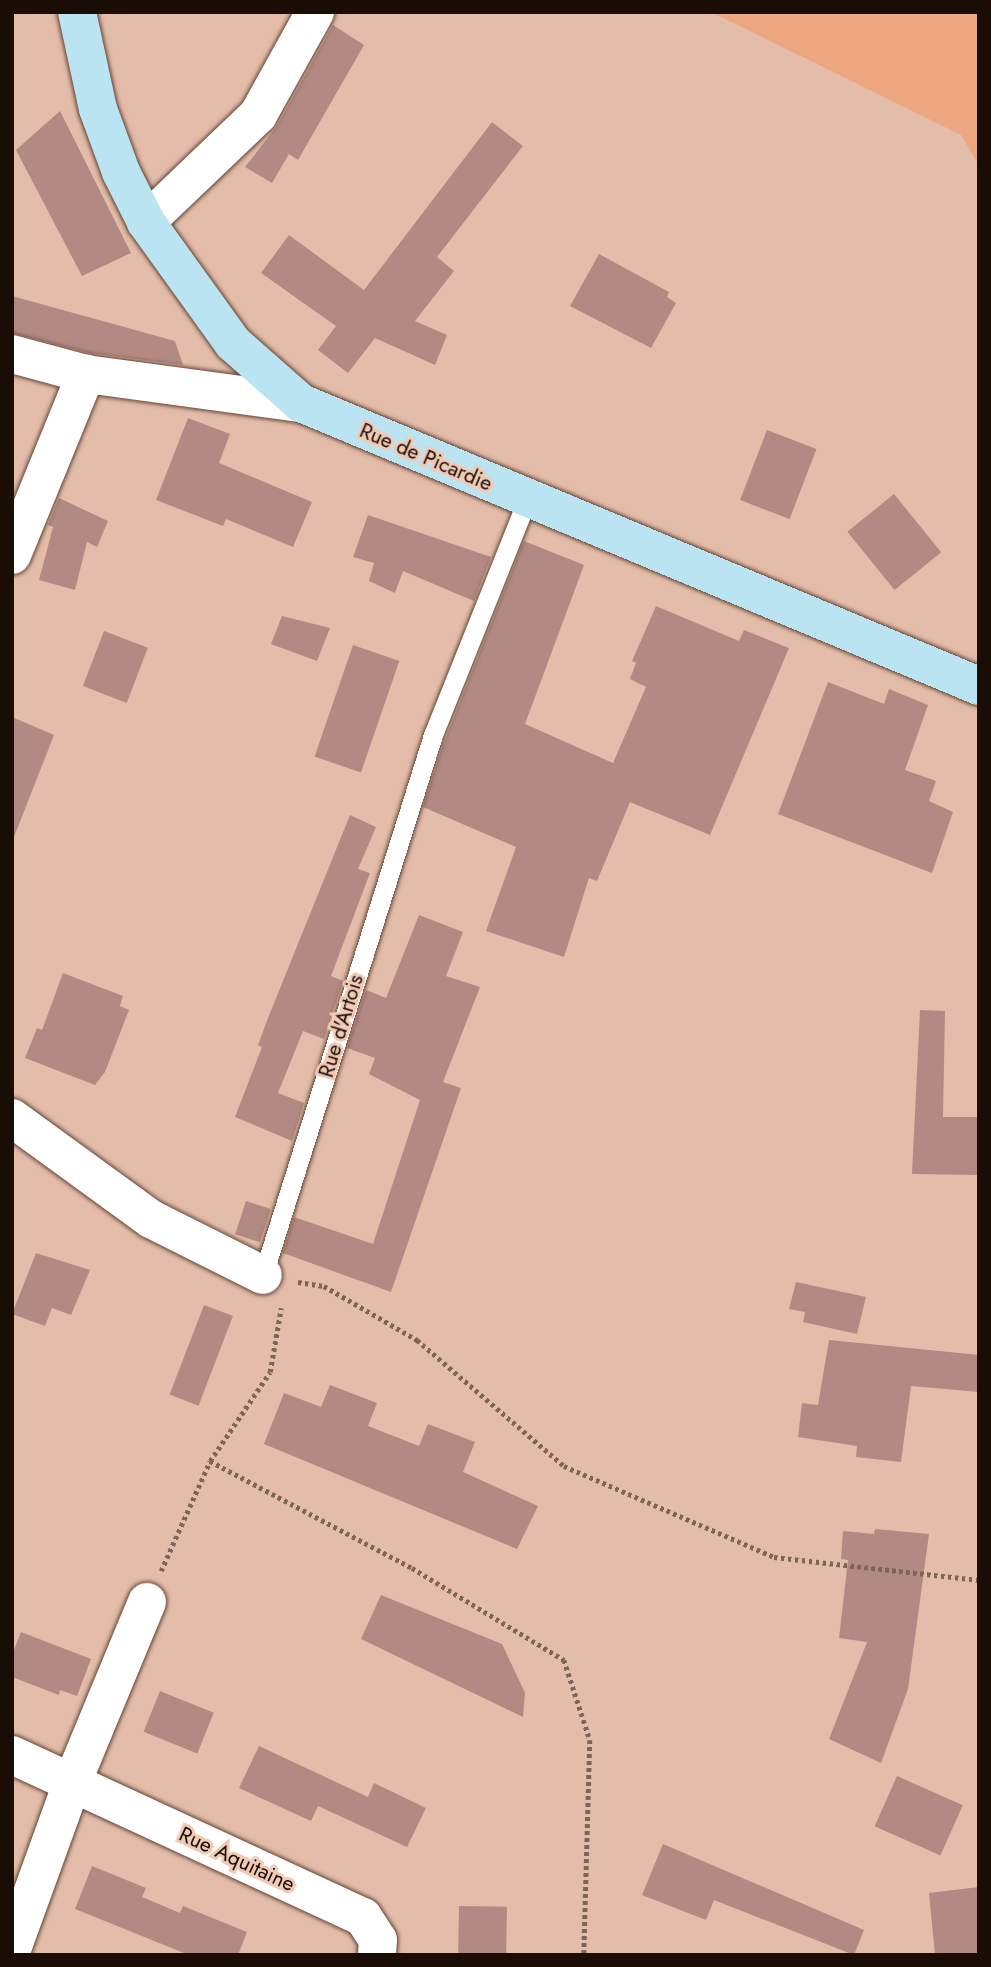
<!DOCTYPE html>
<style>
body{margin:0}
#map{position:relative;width:991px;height:1967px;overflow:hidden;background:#e4bdaa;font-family:Jost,sans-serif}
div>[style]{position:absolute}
.green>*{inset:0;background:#eea681}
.building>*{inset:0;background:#b38983;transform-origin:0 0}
.path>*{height:4.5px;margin-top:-2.25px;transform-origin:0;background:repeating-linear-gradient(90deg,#7f6558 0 3.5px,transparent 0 7px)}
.roads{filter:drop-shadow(0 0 2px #634333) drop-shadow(0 0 2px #634333)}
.lane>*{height:19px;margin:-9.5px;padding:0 9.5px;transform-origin:9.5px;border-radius:9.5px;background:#fff}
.street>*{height:38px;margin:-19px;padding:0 19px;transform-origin:19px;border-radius:19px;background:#fff}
.secondary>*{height:38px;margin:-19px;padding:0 19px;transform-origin:19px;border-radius:19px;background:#bbe4f2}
span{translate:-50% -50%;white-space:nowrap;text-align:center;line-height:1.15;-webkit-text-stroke:6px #f1cab6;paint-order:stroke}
.street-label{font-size:21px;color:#1a0d06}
.frame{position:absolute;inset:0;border:14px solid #1a0d06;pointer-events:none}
</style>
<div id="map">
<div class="green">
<div style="clip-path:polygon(711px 12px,979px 12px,979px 165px,961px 135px)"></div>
</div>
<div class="building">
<div style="clip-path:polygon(333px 25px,364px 45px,298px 160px,289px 154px,272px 183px,245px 167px,277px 126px)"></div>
<div style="clip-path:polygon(60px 111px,131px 253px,82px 276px,16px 150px)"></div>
<div style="clip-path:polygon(492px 122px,523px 146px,437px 257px,454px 271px,415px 321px,447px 335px,435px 365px,375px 338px,348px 373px,318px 350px,336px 326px,261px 273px,289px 235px,364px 290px)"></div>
<div style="clip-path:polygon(599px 254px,669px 292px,667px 297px,676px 303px,651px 348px,570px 306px)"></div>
<div style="clip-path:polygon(12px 296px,175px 341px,183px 365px,90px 353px,12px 333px)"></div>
<div style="clip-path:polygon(188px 418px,230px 434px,219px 463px,312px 502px,293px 547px,226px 519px,223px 526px,156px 500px)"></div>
<div style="left:767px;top:430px;width:53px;height:75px;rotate:21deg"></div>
<div style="left:894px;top:494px;width:75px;height:60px;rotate:51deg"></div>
<div style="clip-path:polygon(59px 498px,108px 521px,97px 547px,87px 542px,75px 590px,39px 580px,53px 527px,48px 525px)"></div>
<div style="clip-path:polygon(368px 515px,491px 557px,474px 601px,403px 571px,395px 593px,369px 581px,374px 563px,353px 557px)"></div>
<div style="clip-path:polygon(524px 541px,584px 565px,525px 724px,613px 763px,646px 687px,630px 679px,636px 663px,632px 661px,656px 606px,739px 641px,744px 630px,789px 648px,710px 835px,630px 802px,597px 881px,589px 878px,564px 957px,486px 931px,516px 847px,423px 807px,443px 745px)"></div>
<div style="clip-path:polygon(282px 616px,330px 628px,317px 661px,271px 644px)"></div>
<div style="left:104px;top:631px;width:47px;height:59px;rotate:21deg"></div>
<div style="left:353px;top:645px;width:49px;height:118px;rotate:19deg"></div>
<div style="clip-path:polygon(828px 682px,884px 704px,889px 689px,928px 705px,905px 770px,936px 781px,929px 801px,953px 812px,932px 873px,778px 814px)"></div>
<div style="clip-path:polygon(12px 717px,54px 735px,14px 837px,12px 836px)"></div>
<div style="clip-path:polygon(350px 815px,376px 827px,358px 869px,370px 873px,331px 976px,343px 981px,324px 1039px,303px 1031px,278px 1093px,304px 1103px,292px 1141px,235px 1117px,262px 1047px,258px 1045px,268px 1018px)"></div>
<div style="clip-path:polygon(419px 915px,463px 932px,446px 976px,480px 987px,443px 1082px,461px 1088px,391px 1292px,283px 1253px,294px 1217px,373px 1244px,420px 1100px,369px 1074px,375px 1058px,347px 1048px,366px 990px,386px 998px)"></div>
<div style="clip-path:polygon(63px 973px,123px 996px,120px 1006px,129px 1010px,105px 1072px,95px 1085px,25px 1058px,37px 1028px,42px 1030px)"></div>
<div style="clip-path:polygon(920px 1010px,945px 1011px,943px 1117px,979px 1117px,979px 1175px,912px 1174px)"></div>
<div style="left:246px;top:1201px;width:26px;height:35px;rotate:18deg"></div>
<div style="clip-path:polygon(36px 1253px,90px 1270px,71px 1315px,52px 1308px,45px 1326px,12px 1314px)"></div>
<div style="clip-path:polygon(796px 1282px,866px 1297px,857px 1334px,803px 1322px,805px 1312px,789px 1309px)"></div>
<div style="left:204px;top:1305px;width:31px;height:96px;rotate:21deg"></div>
<div style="clip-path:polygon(829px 1340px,979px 1355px,979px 1392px,911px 1386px,901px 1462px,856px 1457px,857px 1446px,798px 1437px,802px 1403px,818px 1405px)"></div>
<div style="clip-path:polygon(330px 1385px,377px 1403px,368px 1426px,419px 1446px,428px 1424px,475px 1442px,463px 1472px,538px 1506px,517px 1549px,264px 1444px,284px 1393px,321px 1407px)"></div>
<div style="clip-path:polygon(875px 1529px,929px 1534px,908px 1689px,881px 1763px,829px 1739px,867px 1642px,839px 1638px,848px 1560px,841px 1559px,843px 1531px,874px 1534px)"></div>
<div style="clip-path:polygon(381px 1595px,502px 1644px,525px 1693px,523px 1717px,361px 1639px)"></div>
<div style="clip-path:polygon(21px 1632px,91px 1659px,77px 1696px,60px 1690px,59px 1695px,12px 1677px,12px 1655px)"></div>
<div style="left:160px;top:1691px;width:58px;height:44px;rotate:22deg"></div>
<div style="clip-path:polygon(259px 1746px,368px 1797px,374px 1783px,426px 1808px,407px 1847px,318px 1806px,311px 1821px,239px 1788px)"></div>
<div style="left:897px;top:1776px;width:72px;height:55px;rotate:24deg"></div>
<div style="clip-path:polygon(663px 1844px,864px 1930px,854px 1955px,714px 1900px,706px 1920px,642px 1895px)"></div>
<div style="clip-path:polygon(92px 1866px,146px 1888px,142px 1897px,180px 1913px,183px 1906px,247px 1932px,238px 1955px,189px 1955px,75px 1909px)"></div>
<div style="clip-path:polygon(979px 1887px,979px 1955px,935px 1955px,929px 1893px)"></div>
<div style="left:459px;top:1906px;width:48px;height:49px;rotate:1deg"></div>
</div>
<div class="path">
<div style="left:298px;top:1282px;width:26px;rotate:9deg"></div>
<div style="left:324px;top:1286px;width:108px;rotate:30.1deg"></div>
<div style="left:417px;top:1340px;width:194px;rotate:40.6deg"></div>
<div style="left:564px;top:1466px;width:229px;rotate:23.4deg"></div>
<div style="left:774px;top:1557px;width:206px;rotate:6.4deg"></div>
<div style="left:210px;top:1461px;width:229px;rotate:27.9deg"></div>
<div style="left:412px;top:1568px;width:178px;rotate:31.2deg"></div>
<div style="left:564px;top:1660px;width:84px;rotate:72deg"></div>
<div style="left:590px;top:1740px;width:215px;rotate:91.6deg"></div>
<div style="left:161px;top:1571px;width:120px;rotate:-66deg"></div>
<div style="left:210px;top:1461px;width:107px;rotate:-56deg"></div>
<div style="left:270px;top:1372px;width:65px;rotate:-80.2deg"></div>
</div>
<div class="roads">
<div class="lane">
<div style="left:263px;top:1275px;width:566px;rotate:-72.53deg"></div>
<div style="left:433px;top:735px;width:253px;rotate:-68.2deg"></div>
</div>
<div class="street">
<div style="left:146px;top:222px;width:155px;rotate:-43.7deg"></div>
<div style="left:258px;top:115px;width:118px;rotate:-61deg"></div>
<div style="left:12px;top:354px;width:77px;rotate:15.1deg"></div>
<div style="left:86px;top:374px;width:217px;rotate:7.7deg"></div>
<div style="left:12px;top:555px;width:196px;rotate:-67.8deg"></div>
<div style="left:12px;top:1118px;width:172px;rotate:36deg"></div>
<div style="left:151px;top:1219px;width:125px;rotate:26.6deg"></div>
<div style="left:12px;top:1755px;width:387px;rotate:24.8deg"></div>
<div style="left:363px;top:1917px;width:27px;rotate:57deg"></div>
<div style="left:378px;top:1940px;width:15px;rotate:94deg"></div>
<div style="left:12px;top:1949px;width:177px;rotate:-70.1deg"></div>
<div style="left:72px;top:1783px;width:196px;rotate:-67.5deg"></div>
</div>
<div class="secondary">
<div style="left:77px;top:12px;width:99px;rotate:77.8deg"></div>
<div style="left:98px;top:109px;width:67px;rotate:69.9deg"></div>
<div style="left:121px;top:172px;width:56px;rotate:63.4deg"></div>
<div style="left:146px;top:222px;width:149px;rotate:54.3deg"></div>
<div style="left:233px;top:343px;width:91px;rotate:41.4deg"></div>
<div style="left:301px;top:403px;width:735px;rotate:22.66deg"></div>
</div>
</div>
<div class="street-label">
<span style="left:426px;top:457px;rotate:23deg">Rue de Picardie</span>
<span style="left:341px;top:1026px;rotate:-73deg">Rue d'Artois</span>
<span style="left:237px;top:1859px;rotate:25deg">Rue Aquitaine</span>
</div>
<div class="frame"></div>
</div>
